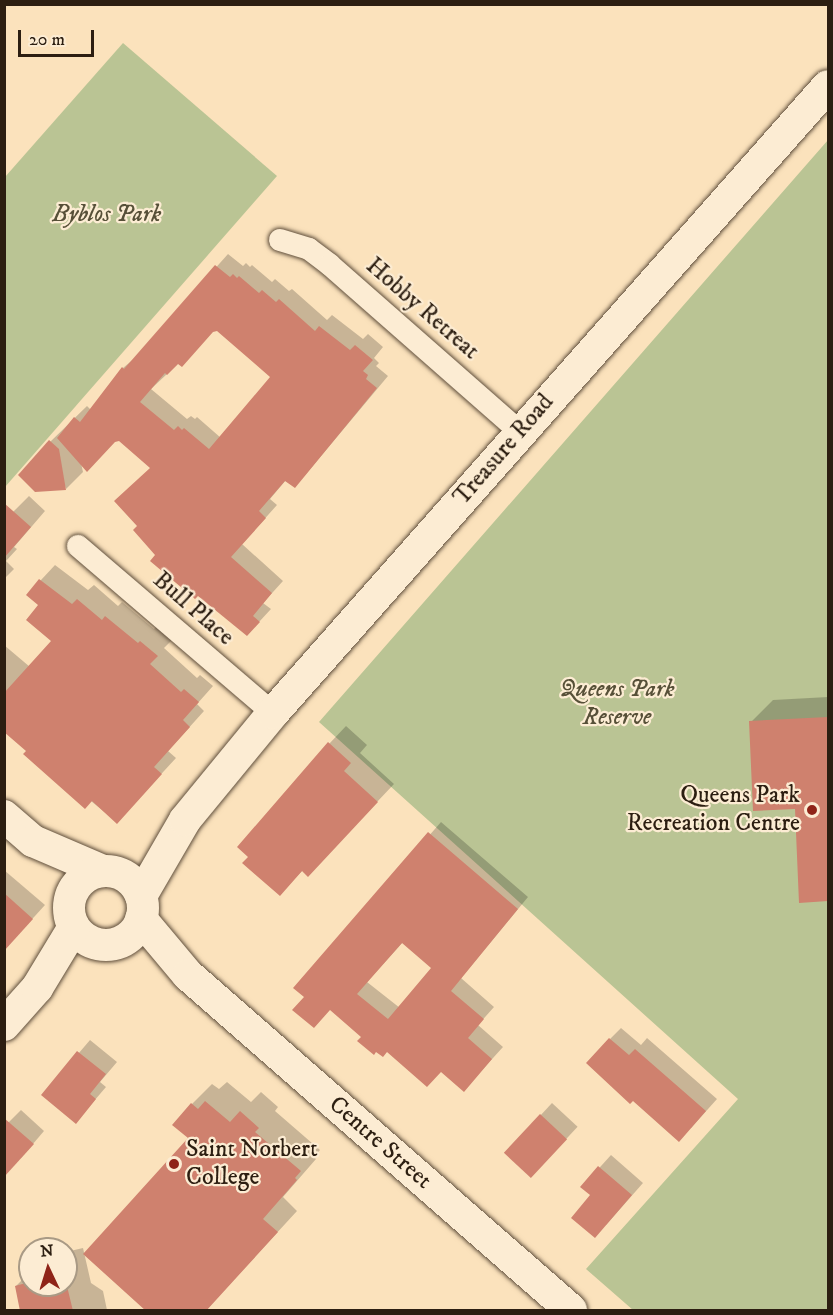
<!DOCTYPE html>
<style>
body{margin:0}
#map{position:relative;width:833px;height:1315px;overflow:hidden;background:#fbe2bc;font-family:"IM FELL DW Pica",serif}
div>[style]{position:absolute}
.green>*{inset:0;background:#bac494}
.shadow>*{inset:0;background:#0003;transform-origin:0 0}
.building>*{inset:0;background:#cf816e;transform-origin:0 0}
.roads{filter:drop-shadow(0 0 2px #604f3c) drop-shadow(0 0 2px #604f3c)}
.street>*{height:22px;margin:-11px;padding:0 11px;transform-origin:11px;border-radius:11px;background:#fcecd3}
.secondary>*{height:32px;margin:-16px;padding:0 16px;transform-origin:16px;border-radius:16px;background:#fcecd3}
.secondary>.ring{margin:-16px;padding:0;box-sizing:content-box;background:none;border:32px solid #fcecd3;border-radius:50%}
.dots>*{width:16px;height:16px;translate:-50% -50%;box-sizing:border-box;border:3px solid #fcecd3;border-radius:50%}
span{translate:-50% -50%;white-space:nowrap;text-align:center;line-height:1.15;-webkit-text-stroke:4.5px #fcecd3;paint-order:stroke}
.park-label{font-size:24px;color:#575038;font-style:italic}
.street-label{font-size:24px;color:#2c1e11}
.poi-label{font-size:24px;color:#2c1e11}
.right{translate:-100% -50%;text-align:right}
.left{translate:0 -50%;text-align:left}
.frame{position:absolute;inset:0;border:6px solid #2c1e11;pointer-events:none}
.north{position:absolute;left:18px;top:1237px;width:60px;height:60px;box-sizing:border-box;background:#fcecd3;border:2px solid #a99a85;border-radius:50%;rotate:356deg;font-size:16px;font-weight:700;line-height:24px;text-align:center;color:#2c1e11}
.north::after{content:'';display:block;margin:auto;width:21px;height:27px;background:#8f2418;clip-path:polygon(50% 0,100% 100%,50% 72%,0 100%)}
.scale{position:absolute;left:18px;top:30px;width:76px;height:27px;box-sizing:border-box;border:3px solid #2c1e11;border-top:0;padding-left:8px;font-size:18px;line-height:21px;white-space:nowrap;color:#2c1e11;-webkit-text-stroke:4px #fcecd3;paint-order:stroke}
</style>
<div id="map">
<div class="green">
<div style="clip-path:polygon(123px 43px,277px 176px,5px 487px,5px 177px)"></div>
<div style="clip-path:polygon(828px 140px,828px 1310px,633px 1310px,586px 1269px,738px 1099px,319px 722px)"></div>
</div>
<div class="shadow">
<div style="clip-path:polygon(evenodd,228px 254px,243px 266px,246px 263px,250px 267px,252px 265px,272px 282px,275px 279px,289px 291px,292px 289px,327px 320px,332px 315px,363px 339px,368px 334px,383px 347px,374px 358px,379px 363px,376px 366px,388px 376px,306px 474px,294px 486px,286px 480px,270px 499px,277px 505px,242px 544px,283px 581px,263px 603px,271px 609px,259px 622px,157px 555px,138px 526px,152px 467px,119px 439px,81px 463px,83px 472px,66px 489px,50px 442px,87px 406px,91px 410px,123px 368px,136px 357px,228px 254px,214px 330px,217px 330px,272px 377px,221px 438px,197px 417px,195px 419px,191px 416px,187px 419px,151px 389px,214px 330px)"></div>
<div style="clip-path:polygon(29px 496px,45px 511px,14px 547px,17px 549px,6px 561px,14px 569px,4px 579px,4px 504px,13px 512px)"></div>
<div style="clip-path:polygon(55px 565px,88px 590px,94px 585px,118px 606px,122px 602px,154px 629px,156px 627px,172px 640px,164px 648px,197px 678px,200px 675px,213px 686px,197px 704px,204px 711px,168px 751px,176px 758px,117px 822px,4px 731px,4px 645px,30px 667px,53px 641px,40px 605px,28px 594px)"></div>
<div style="clip-path:polygon(828px 697px,828px 900px,800px 901px,796px 807px,751px 722px,773px 700px)"></div>
<div style="clip-path:polygon(346px 726px,367px 745px,360px 753px,394px 784px,325px 857px,303px 870px,280px 894px,329px 744px)"></div>
<div style="clip-path:polygon(evenodd,441px 822px,528px 897px,461px 978px,494px 1007px,478px 1025px,503px 1047px,464px 1090px,441px 1071px,387px 1050px,363px 1036px,331px 1008px,306px 997px,296px 988px,441px 822px,403px 942px,433px 968px,400px 1008px,367px 982px,403px 942px)"></div>
<div style="clip-path:polygon(4px 870px,45px 905px,4px 950px)"></div>
<div style="clip-path:polygon(621px 1028px,641px 1045px,647px 1038px,717px 1099px,691px 1128px,634px 1099px,610px 1039px)"></div>
<div style="clip-path:polygon(90px 1040px,117px 1062px,100px 1082px,106px 1087px,76px 1122px,43px 1095px)"></div>
<div style="clip-path:polygon(227px 1082px,251px 1102px,261px 1092px,278px 1107px,275px 1111px,320px 1150px,314px 1157px,316px 1159px,283px 1197px,297px 1211px,206px 1310px,190px 1138px,192px 1104px,212px 1084px,219px 1089px)"></div>
<div style="left:552px;top:1103px;width:35px;height:68px;rotate:43deg"></div>
<div style="clip-path:polygon(21px 1110px,44px 1131px,21px 1158px,4px 1127px)"></div>
<div style="clip-path:polygon(611px 1155px,643px 1183px,606px 1225px,592px 1195px,582px 1187px)"></div>
<div style="clip-path:polygon(83px 1248px,91px 1283px,103px 1291px,107px 1310px,22px 1310px,16px 1286px,30px 1272px,30px 1285px,66px 1285px,66px 1252px)"></div>
</div>
<div class="building">
<div style="clip-path:polygon(evenodd,215px 265px,230px 277px,233px 274px,237px 278px,239px 276px,259px 293px,262px 290px,276px 302px,279px 299px,315px 331px,319px 326px,350px 350px,355px 345px,373px 360px,363px 371px,368px 375px,366px 379px,377px 388px,295px 488px,285px 481px,259px 511px,266px 518px,231px 557px,272px 593px,253px 616px,260px 622px,247px 636px,198px 596px,195px 599px,150px 561px,155px 555px,133px 530px,137px 526px,114px 501px,150px 468px,119px 441px,115px 442px,87px 472px,57px 438px,74px 417px,80px 422px,122px 367px,124px 369px,215px 265px,217px 331px,270px 377px,209px 449px,184px 428px,182px 430px,178px 426px,174px 430px,140px 402px,165px 373px,167px 375px,178px 364px,182px 367px,213px 332px,217px 331px)"></div>
<div style="clip-path:polygon(49px 440px,59px 449px,66px 490px,35px 492px,18px 475px)"></div>
<div style="clip-path:polygon(4px 503px,31px 527px,4px 558px)"></div>
<div style="clip-path:polygon(39px 579px,72px 604px,77px 599px,102px 620px,105px 616px,138px 643px,140px 641px,158px 656px,150px 664px,181px 692px,184px 689px,199px 702px,183px 720px,190px 727px,154px 767px,162px 774px,117px 824px,92px 801px,85px 809px,23px 754px,26px 751px,4px 732px,4px 693px,51px 641px,26px 620px,38px 605px,26px 595px)"></div>
<div style="clip-path:polygon(828px 717px,828px 901px,799px 903px,795px 809px,753px 811px,749px 721px)"></div>
<div style="clip-path:polygon(328px 742px,351px 763px,344px 771px,378px 802px,308px 877px,302px 871px,280px 896px,242px 863px,248px 857px,237px 847px)"></div>
<div style="clip-path:polygon(evenodd,428px 832px,518px 909px,451px 991px,484px 1019px,468px 1038px,492px 1059px,464px 1092px,441px 1072px,427px 1087px,387px 1052px,383px 1057px,376px 1052px,374px 1055px,357px 1041px,361px 1037px,330px 1010px,314px 1028px,292px 1010px,304px 997px,293px 988px,428px 832px,402px 943px,431px 968px,388px 1019px,357px 994px,402px 943px)"></div>
<div style="clip-path:polygon(4px 893px,33px 919px,4px 951px)"></div>
<div style="clip-path:polygon(609px 1038px,629px 1055px,635px 1049px,706px 1111px,679px 1142px,633px 1101px,630px 1104px,586px 1063px)"></div>
<div style="clip-path:polygon(77px 1051px,106px 1074px,90px 1094px,96px 1099px,76px 1124px,41px 1095px)"></div>
<div style="clip-path:polygon(205px 1101px,230px 1122px,240px 1111px,259px 1128px,255px 1132px,301px 1171px,295px 1178px,297px 1180px,263px 1219px,278px 1232px,206px 1311px,146px 1311px,83px 1254px,188px 1138px,172px 1125px,191px 1103px,198px 1109px)"></div>
<div style="left:540px;top:1114px;width:37px;height:53px;rotate:43deg"></div>
<div style="clip-path:polygon(4px 1118px,34px 1144px,4px 1177px)"></div>
<div style="clip-path:polygon(598px 1166px,632px 1195px,595px 1238px,571px 1218px,590px 1195px,580px 1187px)"></div>
<div style="clip-path:polygon(30px 1275px,30px 1285px,66px 1285px,66px 1282px,73px 1311px,20px 1311px,15px 1286px,26px 1283px,24px 1276px)"></div>
</div>
<div class="roads">
<div class="street">
<div style="left:280px;top:240px;width:30px;rotate:17deg"></div>
<div style="left:309px;top:249px;width:26px;rotate:37deg"></div>
<div style="left:330px;top:265px;width:253px;rotate:41.3deg"></div>
<div style="left:78px;top:546px;width:257px;rotate:40.6deg"></div>
</div>
<div class="secondary">
<div style="left:4px;top:816px;width:38px;rotate:41deg"></div>
<div style="left:33px;top:841px;width:76px;rotate:23.2deg"></div>
<div class="ring" style="left:69px;top:871px;width:42px;height:42px"></div>
<div style="left:141px;top:896px;width:88px;rotate:-59.9deg"></div>
<div style="left:185px;top:820px;width:139px;rotate:-50.6deg"></div>
<div style="left:273px;top:713px;width:837px;rotate:-48.49deg"></div>
<div style="left:141px;top:919px;width:73px;rotate:50deg"></div>
<div style="left:188px;top:975px;width:509px;rotate:41.18deg"></div>
<div style="left:4px;top:1025px;width:50px;rotate:-48.3deg"></div>
<div style="left:37px;top:988px;width:71px;rotate:-58.8deg"></div>
</div>
</div>
<div class="dots">
<div style="left:812px;top:810px;background:#8f2418"></div>
<div style="left:174px;top:1164px;background:#8f2418"></div>
</div>
<div class="park-label">
<span style="left:107px;top:215px">Byblos Park</span>
<span style="left:617px;top:704px">Queens Park<br>Reserve</span>
</div>
<div class="street-label">
<span style="left:422px;top:309px;rotate:41deg">Hobby Retreat</span>
<span style="left:504px;top:450px;rotate:-49deg">Treasure Road</span>
<span style="left:193px;top:609px;rotate:41deg">Bull Place</span>
<span style="left:380px;top:1143px;rotate:41deg">Centre Street</span>
</div>
<div class="poi-label">
<span class="right" style="left:800px;top:810px">Queens Park<br>Recreation Centre</span>
<span class="left" style="left:186px;top:1164px">Saint Norbert<br>College</span>
</div>
<div class="frame"></div>
<div class="north">N</div>
<div class="scale">20 m</div>
</div>
